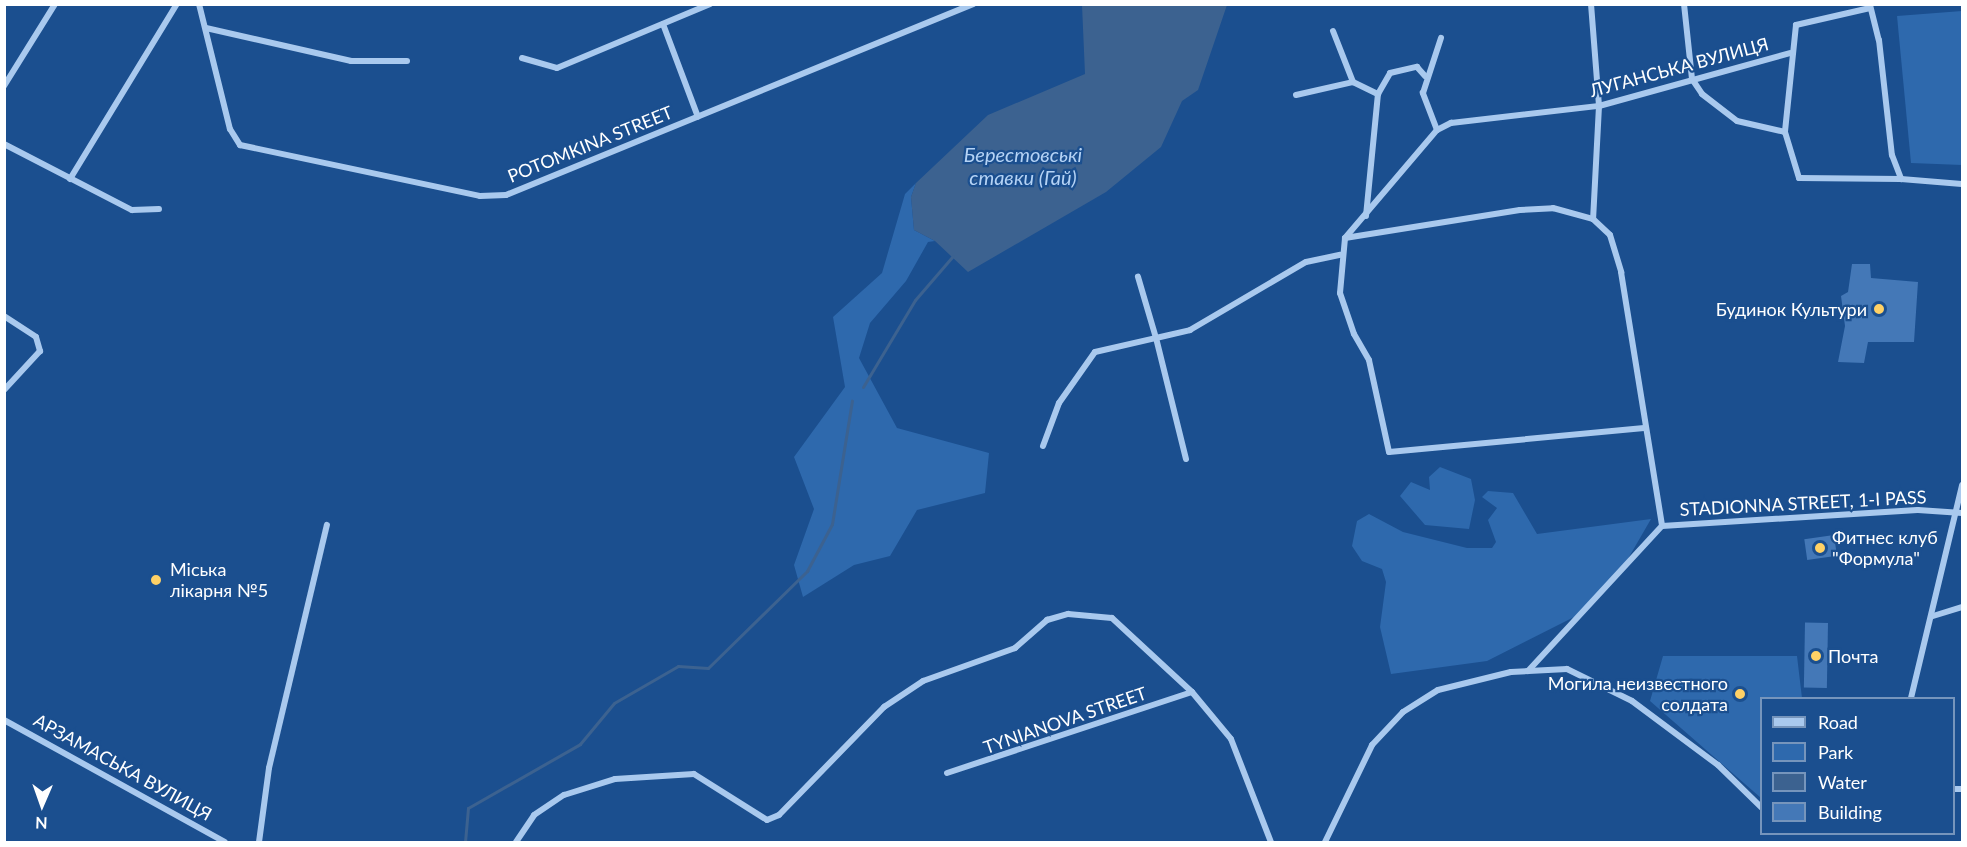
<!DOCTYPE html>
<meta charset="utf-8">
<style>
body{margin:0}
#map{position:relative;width:1967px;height:847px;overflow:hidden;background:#1b4f8f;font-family:Lato,sans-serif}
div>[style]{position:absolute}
.green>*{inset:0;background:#2e69ad}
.water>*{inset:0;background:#3c6290}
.stream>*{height:3px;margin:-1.5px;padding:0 1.5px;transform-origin:1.5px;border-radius:1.5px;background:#3c6290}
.building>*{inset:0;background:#4478b7;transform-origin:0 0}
.street>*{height:6px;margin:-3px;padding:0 3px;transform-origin:3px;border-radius:3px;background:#a9c9ee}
.dots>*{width:16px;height:16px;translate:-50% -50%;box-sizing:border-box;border:3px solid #1b4f8f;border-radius:50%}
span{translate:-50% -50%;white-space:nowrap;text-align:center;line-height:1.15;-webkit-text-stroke:4.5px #1b4f8f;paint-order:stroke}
.street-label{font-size:18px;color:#fff}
.poi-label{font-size:18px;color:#fff}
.right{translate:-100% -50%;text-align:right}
.left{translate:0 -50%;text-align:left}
.water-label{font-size:20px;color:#b5d3f5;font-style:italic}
.frame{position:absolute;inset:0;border:6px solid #fff;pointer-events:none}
.legend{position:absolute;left:1760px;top:697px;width:195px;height:138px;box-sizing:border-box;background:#1b4f8f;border:2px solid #7695bc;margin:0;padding:8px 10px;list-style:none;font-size:18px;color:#fff}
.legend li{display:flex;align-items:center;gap:12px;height:30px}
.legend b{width:30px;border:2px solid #7695bc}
.north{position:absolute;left:12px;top:775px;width:60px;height:60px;-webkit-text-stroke:4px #1b4f8f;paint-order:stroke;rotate:182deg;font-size:16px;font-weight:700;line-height:24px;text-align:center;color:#fff}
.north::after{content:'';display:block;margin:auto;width:21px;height:27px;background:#fff;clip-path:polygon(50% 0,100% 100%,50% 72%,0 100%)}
</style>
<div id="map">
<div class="green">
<div style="clip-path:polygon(1962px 11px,1962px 165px,1911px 163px,1897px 16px)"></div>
<div style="clip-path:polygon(916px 183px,911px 197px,914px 230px,935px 241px,928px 242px,906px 281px,870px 323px,859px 358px,897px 428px,989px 453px,985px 493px,917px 510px,890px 556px,854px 565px,803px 597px,794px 565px,814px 509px,794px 457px,845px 387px,833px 317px,882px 273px,905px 194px)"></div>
<div style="clip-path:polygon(1440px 467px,1471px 479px,1475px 500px,1469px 529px,1425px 525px,1400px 496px,1411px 482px,1430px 490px,1429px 477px)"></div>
<div style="clip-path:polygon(1488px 491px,1513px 493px,1537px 534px,1651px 519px,1618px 576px,1578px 615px,1487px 661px,1391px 674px,1380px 627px,1386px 582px,1382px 569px,1362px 561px,1352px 546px,1357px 521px,1369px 514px,1403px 532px,1467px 548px,1492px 548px,1496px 542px,1488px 520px,1497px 508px,1482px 497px)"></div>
<div style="clip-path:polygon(1663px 656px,1797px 656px,1802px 698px,1762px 698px,1761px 798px,1650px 701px)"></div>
</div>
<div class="water">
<div style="clip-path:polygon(1082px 5px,1227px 5px,1198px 90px,1182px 101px,1161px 147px,1106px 192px,968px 272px,935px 241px,914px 230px,911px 197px,916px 183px,988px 115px,1085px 74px)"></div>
</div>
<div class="stream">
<div style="left:863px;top:387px;width:101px;rotate:-59.1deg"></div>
<div style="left:915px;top:300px;width:58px;rotate:-49.2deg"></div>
<div style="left:465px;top:842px;width:34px;rotate:-85deg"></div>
<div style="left:468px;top:808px;width:129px;rotate:-29.7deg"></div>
<div style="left:580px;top:744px;width:53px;rotate:-50.3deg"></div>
<div style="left:614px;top:703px;width:74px;rotate:-30deg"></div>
<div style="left:678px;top:666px;width:30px;rotate:4deg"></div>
<div style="left:708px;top:668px;width:139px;rotate:-44.4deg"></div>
<div style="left:807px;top:571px;width:53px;rotate:-62deg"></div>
<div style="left:832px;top:524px;width:125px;rotate:-80.8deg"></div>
</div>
<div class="building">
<div style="clip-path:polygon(1852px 264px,1870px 264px,1871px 278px,1918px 282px,1914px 342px,1868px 342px,1864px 363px,1838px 362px,1845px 326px,1841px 296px,1848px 292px)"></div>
<div style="left:1834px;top:535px;width:21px;height:30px;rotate:82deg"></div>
<div style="left:1828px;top:623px;width:65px;height:23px;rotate:91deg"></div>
</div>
<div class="street">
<div style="left:199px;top:4px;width:129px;rotate:76.1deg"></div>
<div style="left:230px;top:129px;width:19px;rotate:58deg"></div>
<div style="left:240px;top:145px;width:245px;rotate:12deg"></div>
<div style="left:480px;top:196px;width:26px;rotate:-2deg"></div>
<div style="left:506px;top:195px;width:505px;rotate:-22.24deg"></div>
<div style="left:1591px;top:4px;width:102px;rotate:85.5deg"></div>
<div style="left:1599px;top:106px;width:113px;rotate:93deg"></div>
<div style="left:1593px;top:219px;width:23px;rotate:43deg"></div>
<div style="left:1610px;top:235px;width:39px;rotate:73deg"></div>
<div style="left:1621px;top:272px;width:257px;rotate:80.8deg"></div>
<div style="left:1684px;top:4px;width:75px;rotate:83.9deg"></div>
<div style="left:1692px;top:79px;width:18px;rotate:56deg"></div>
<div style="left:1702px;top:94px;width:44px;rotate:37.6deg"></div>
<div style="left:1737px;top:121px;width:49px;rotate:12.9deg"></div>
<div style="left:1870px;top:5px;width:36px;rotate:76deg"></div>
<div style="left:1879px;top:40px;width:116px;rotate:83.6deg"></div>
<div style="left:1892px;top:155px;width:26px;rotate:69deg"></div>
<div style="left:1901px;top:179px;width:61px;rotate:4.7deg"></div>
<div style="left:1870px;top:8px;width:76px;rotate:167.1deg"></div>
<div style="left:1796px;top:25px;width:108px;rotate:95.9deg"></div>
<div style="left:1785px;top:132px;width:48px;rotate:73.1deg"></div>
<div style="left:1799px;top:178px;width:102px;rotate:0.6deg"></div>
<div style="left:663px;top:24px;width:99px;rotate:69.4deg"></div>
<div style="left:206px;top:28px;width:149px;rotate:12.8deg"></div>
<div style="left:351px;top:61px;width:56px"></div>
<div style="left:1333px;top:31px;width:55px;rotate:68.6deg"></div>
<div style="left:522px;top:58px;width:36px;rotate:16deg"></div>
<div style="left:557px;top:68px;width:166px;rotate:-22.7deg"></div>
<div style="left:4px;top:86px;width:97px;rotate:-58.1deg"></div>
<div style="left:1296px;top:95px;width:58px;rotate:-12.8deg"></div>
<div style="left:1353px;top:82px;width:28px;rotate:26deg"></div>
<div style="left:1378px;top:94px;width:24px;rotate:-60deg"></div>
<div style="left:1390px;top:73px;width:28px;rotate:-13deg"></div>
<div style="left:1417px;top:67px;width:12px;rotate:48deg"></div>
<div style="left:1437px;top:130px;width:40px;rotate:-111deg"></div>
<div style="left:1423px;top:93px;width:58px;rotate:-71.9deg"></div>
<div style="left:4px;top:144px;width:144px;rotate:27.3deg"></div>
<div style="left:132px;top:210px;width:27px;rotate:-2deg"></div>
<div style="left:70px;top:179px;width:205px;rotate:-58.6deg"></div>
<div style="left:1366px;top:216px;width:123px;rotate:-84.4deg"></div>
<div style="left:1345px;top:238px;width:177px;rotate:-9.1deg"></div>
<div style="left:1520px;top:210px;width:33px;rotate:-3deg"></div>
<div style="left:1553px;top:208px;width:41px;rotate:15.4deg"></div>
<div style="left:4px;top:316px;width:38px;rotate:33deg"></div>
<div style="left:36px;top:337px;width:15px;rotate:74deg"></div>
<div style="left:40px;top:351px;width:53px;rotate:132.7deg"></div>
<div style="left:1644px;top:428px;width:256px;rotate:174.6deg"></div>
<div style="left:1389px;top:452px;width:94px;rotate:-102.3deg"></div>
<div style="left:1369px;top:360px;width:30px;rotate:-120deg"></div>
<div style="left:1354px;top:334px;width:43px;rotate:-108.9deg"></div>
<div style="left:1340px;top:293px;width:55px;rotate:-84.8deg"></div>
<div style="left:1345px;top:238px;width:142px;rotate:-49.6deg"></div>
<div style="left:1437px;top:130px;width:16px;rotate:-27deg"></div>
<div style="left:1451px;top:123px;width:149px;rotate:-6.6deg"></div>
<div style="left:1599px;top:106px;width:198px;rotate:-15.5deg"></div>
<div style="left:1043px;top:446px;width:46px;rotate:-69.6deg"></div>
<div style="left:1059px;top:403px;width:62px;rotate:-54.8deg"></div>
<div style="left:1095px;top:352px;width:63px;rotate:-12.9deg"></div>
<div style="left:1156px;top:338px;width:64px;rotate:-106.4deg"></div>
<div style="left:1186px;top:459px;width:125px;rotate:-103.9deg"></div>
<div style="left:1156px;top:338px;width:35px;rotate:-13deg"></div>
<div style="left:1190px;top:330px;width:134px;rotate:-30.4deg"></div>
<div style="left:1306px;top:262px;width:35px;rotate:-12deg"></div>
<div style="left:1933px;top:616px;width:30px;rotate:-17deg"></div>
<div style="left:1528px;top:671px;width:197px;rotate:-47.3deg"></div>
<div style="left:1662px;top:526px;width:256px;rotate:-3.6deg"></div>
<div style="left:1918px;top:510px;width:44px;rotate:3.9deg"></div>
<div style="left:1911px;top:698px;width:219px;rotate:-76.5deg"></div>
<div style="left:4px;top:720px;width:252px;rotate:28.9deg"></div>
<div style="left:947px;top:773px;width:258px;rotate:-18.3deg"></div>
<div style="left:1954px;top:789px;width:8px"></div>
<div style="left:259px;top:842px;width:75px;rotate:-82.3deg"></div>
<div style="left:269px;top:768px;width:250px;rotate:-76.6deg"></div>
<div style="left:516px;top:842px;width:32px;rotate:-56deg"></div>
<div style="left:534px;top:815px;width:36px;rotate:-34deg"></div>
<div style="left:564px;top:795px;width:53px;rotate:-17.4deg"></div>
<div style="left:615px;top:779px;width:79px;rotate:-3.6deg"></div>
<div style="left:694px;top:774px;width:86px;rotate:32.2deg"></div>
<div style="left:767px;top:820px;width:13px;rotate:-23deg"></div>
<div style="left:779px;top:815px;width:151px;rotate:-45.8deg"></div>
<div style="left:884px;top:707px;width:47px;rotate:-33.7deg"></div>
<div style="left:923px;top:681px;width:98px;rotate:-19.7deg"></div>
<div style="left:1015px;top:648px;width:43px;rotate:-41.2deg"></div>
<div style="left:1047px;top:620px;width:22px;rotate:-16deg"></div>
<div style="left:1068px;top:614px;width:44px;rotate:5.2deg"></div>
<div style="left:1112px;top:618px;width:109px;rotate:42.8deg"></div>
<div style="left:1192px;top:692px;width:61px;rotate:50.3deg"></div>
<div style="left:1231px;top:739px;width:110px;rotate:68.8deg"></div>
<div style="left:1325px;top:842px;width:108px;rotate:-64.1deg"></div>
<div style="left:1372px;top:745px;width:45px;rotate:-46.8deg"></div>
<div style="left:1403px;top:712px;width:41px;rotate:-32.2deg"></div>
<div style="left:1438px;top:690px;width:75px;rotate:-13.9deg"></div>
<div style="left:1511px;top:672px;width:56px;rotate:-3.1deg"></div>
<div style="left:1567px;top:669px;width:72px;rotate:26.2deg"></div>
<div style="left:1632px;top:701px;width:107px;rotate:36.7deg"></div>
<div style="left:1718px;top:765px;width:62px;rotate:44.3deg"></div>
</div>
<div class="dots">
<div style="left:1879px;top:309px;background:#ffd166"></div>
<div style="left:1820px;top:548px;background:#ffd166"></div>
<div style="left:156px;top:580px;background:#ffd166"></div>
<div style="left:1816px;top:656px;background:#ffd166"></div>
<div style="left:1740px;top:694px;background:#ffd166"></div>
</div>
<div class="street-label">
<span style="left:1679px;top:67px;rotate:-15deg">ЛУГАНСЬКА ВУЛИЦЯ</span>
<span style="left:590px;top:144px;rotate:-22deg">POTOMKINA STREET</span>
<span style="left:1803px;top:503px;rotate:-3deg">STADIONNA STREET, 1-I PASS</span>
<span style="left:1065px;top:720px;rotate:-19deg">TYNIANOVA STREET</span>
<span style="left:123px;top:767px;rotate:29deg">АРЗАМАСЬКА ВУЛИЦЯ</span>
</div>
<div class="poi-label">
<span class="right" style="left:1867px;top:309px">Будинок Культури</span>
<span class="left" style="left:1832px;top:548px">Фитнес клуб<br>"Формула"</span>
<span class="left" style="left:170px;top:580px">Міська<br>лікарня №5</span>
<span class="left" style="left:1828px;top:656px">Почта</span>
<span class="right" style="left:1728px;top:694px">Могила неизвестного<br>солдата</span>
</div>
<div class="water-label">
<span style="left:1023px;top:166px">Берестовські<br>ставки (Гай)</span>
</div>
<div class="frame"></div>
<ul class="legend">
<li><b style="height:8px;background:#a9c9ee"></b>Road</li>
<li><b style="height:16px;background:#2e69ad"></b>Park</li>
<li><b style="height:16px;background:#3c6290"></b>Water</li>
<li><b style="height:16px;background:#4478b7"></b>Building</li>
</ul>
<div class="north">N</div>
</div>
